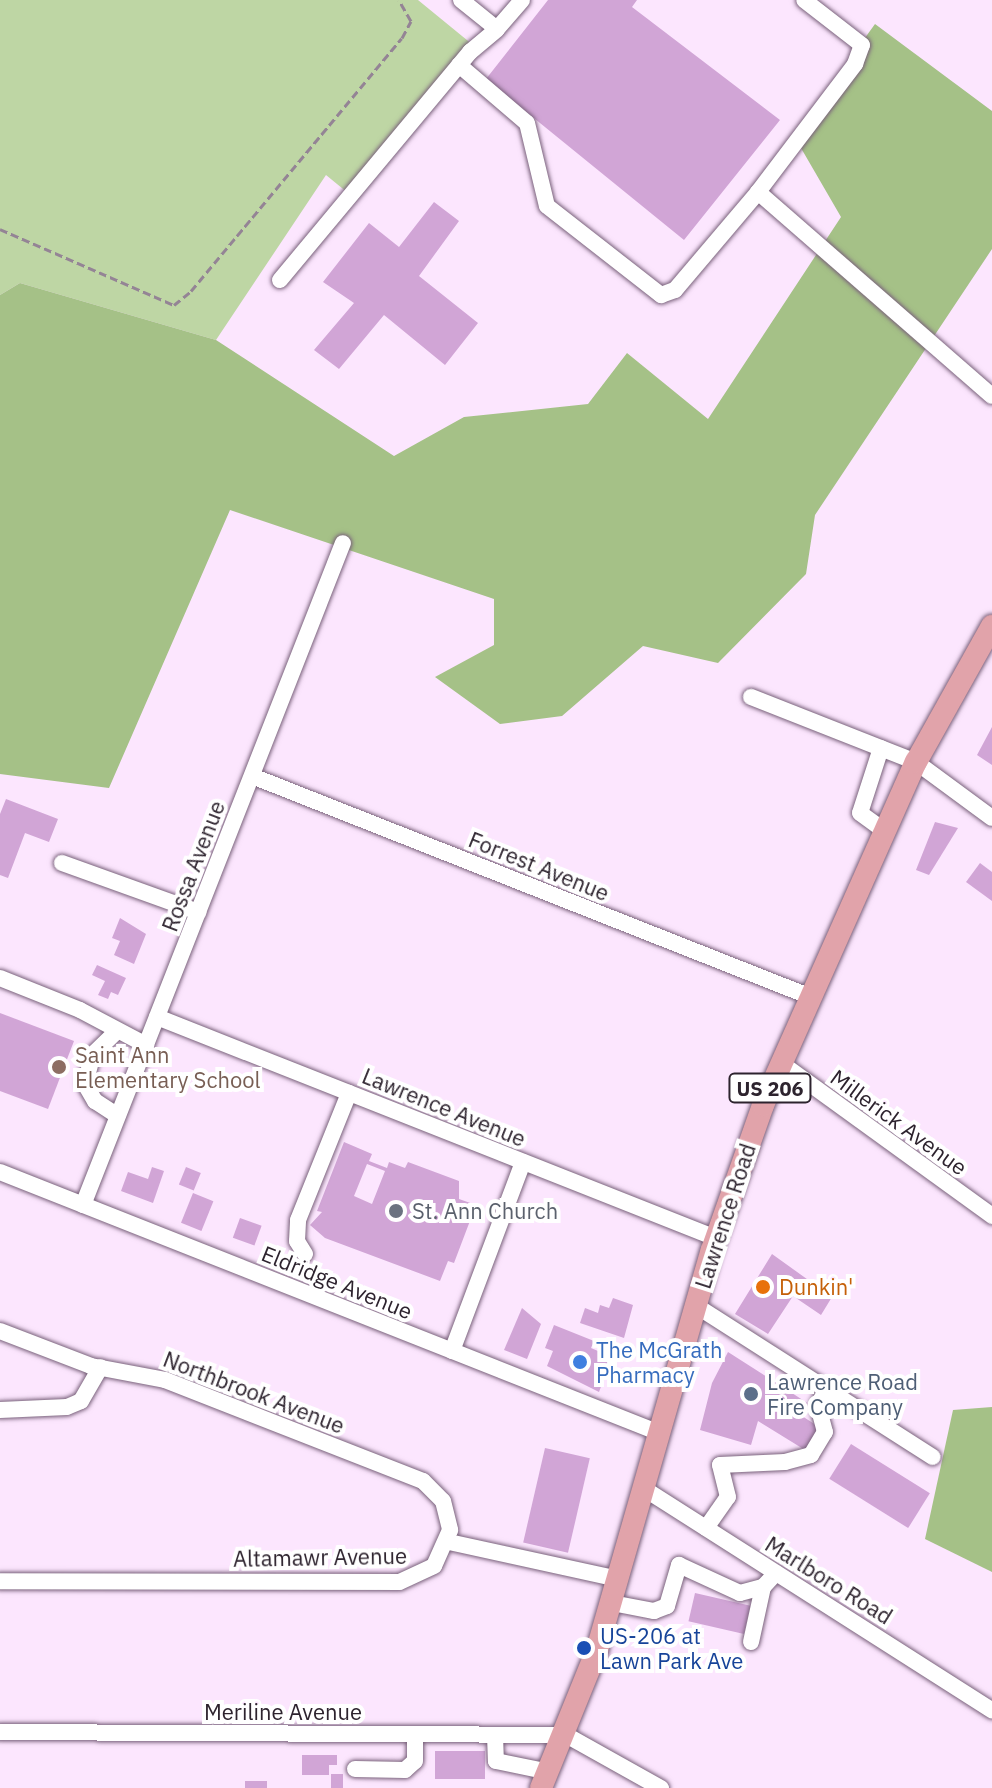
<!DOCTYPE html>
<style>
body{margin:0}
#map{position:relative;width:992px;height:1788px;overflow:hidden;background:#fce6fe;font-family:"IBM Plex Sans",sans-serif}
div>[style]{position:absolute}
.green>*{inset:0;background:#bed6a4}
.forest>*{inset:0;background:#a5c187}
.building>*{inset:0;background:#d1a5d6;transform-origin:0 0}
.path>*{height:3px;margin-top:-1.5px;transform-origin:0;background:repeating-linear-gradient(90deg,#948495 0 8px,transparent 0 12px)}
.roads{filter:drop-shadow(0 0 2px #79617b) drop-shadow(0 0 2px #79617b)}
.minor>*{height:16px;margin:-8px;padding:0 8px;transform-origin:8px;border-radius:8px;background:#fff}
.major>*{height:22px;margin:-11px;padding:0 11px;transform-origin:11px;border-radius:11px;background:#e1a3aa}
.dots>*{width:22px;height:22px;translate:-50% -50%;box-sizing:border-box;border:4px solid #fff;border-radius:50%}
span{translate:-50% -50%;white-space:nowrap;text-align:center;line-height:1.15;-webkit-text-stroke:8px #fff;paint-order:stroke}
.shield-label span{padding:2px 6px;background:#fff;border:2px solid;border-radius:6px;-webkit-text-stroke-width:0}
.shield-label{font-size:20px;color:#2d232e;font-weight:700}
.street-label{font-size:22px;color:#2d232e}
.education-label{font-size:22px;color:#785e54}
.left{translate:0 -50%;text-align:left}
.worship-label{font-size:22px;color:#5b616d}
.food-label{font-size:22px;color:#c56008}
.shop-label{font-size:22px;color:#366cbe}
.service-label{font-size:22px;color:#4e5e75}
.transit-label{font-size:22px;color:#164399}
</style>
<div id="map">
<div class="green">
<div style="clip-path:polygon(0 0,418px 0,473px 45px,348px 193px,326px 175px,216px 340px,20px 283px,0 295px)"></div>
</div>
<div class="forest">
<div style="clip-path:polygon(875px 24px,992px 111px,992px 249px,815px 515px,806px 574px,718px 663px,643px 646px,562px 716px,500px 724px,435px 677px,494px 645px,494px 599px,230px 510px,109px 788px,0 774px,0 295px,20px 283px,216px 340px,394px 456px,464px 417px,588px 404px,627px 353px,708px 419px,841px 217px,794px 136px)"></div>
<div style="clip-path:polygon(992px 1407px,992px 1572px,925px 1539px,953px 1410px)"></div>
</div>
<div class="building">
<div style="clip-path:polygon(548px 0,637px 0,632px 7px,780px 120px,684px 240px,486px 79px)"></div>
<div style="clip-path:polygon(434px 202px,459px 221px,419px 276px,478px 323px,445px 365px,384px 315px,339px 369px,314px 350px,354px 303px,323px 282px,369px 223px,399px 247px)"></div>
<div style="clip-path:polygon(992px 727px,992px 765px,977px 755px)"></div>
<div style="clip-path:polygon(6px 799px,58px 819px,49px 842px,25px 833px,8px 878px,0 875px,0 814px)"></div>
<div style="clip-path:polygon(935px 822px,958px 828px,929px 875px,916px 870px)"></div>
<div style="clip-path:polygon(980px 863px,992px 872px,992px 901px,966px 882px)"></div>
<div style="clip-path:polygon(120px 918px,146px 934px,134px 964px,114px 955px,120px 941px,112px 938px)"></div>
<div style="clip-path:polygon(97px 965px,126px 978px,118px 995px,111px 992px,108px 999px,98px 995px,105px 981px,92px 975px)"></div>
<div style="clip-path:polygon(0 1013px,74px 1041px,48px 1109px,0 1091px)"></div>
<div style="clip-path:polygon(evenodd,344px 1142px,372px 1154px,369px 1161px,387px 1168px,389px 1162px,405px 1168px,408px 1162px,459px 1181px,459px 1199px,476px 1205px,454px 1263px,448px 1261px,440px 1281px,325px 1238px,310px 1225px,322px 1212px,317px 1211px,344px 1142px,367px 1164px,385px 1171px,372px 1204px,354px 1196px,367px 1164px)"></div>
<div style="clip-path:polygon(152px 1167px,164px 1171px,153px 1203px,121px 1191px,128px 1172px,148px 1179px)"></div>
<div style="left:186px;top:1167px;width:16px;height:19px;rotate:22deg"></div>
<div style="left:193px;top:1193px;width:22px;height:32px;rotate:22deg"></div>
<div style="left:240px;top:1218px;width:23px;height:21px;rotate:20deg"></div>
<div style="clip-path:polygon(772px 1254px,832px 1297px,821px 1315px,793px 1296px,768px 1334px,735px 1314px)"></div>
<div style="clip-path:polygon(613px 1298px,633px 1305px,624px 1338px,580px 1323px,585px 1308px,598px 1313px,600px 1305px,609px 1308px)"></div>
<div style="clip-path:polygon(522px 1308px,541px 1324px,527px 1359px,504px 1350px)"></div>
<div style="clip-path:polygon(554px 1325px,594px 1341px,591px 1348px,612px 1357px,599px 1392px,547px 1366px,553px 1351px,545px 1348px)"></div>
<div style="clip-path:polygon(728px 1352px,809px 1404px,802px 1416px,819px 1427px,805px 1450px,758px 1421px,751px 1445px,700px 1430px,712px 1383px)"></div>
<div style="left:851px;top:1444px;width:93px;height:41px;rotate:32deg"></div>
<div style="left:545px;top:1448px;width:46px;height:97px;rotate:13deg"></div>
<div style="left:695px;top:1593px;width:57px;height:29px;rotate:13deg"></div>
<div style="left:435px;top:1751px;width:50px;height:28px"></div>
<div style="clip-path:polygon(302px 1755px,337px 1755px,337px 1765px,329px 1765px,329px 1775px,302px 1775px)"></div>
<div style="left:331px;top:1774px;width:12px;height:14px"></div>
<div style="left:245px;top:1781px;width:22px;height:7px"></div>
</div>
<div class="path">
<div style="left:0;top:229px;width:190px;rotate:23.6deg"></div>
<div style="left:174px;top:305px;width:22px;rotate:-39deg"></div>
<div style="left:191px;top:291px;width:329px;rotate:-50.2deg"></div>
<div style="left:402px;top:38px;width:19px;rotate:-62deg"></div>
<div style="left:411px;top:21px;width:24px;rotate:-120deg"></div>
</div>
<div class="roads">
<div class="minor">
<div style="left:461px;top:0;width:46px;rotate:38.9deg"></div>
<div style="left:497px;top:29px;width:38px;rotate:-49deg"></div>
<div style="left:459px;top:65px;width:89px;rotate:40.5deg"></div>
<div style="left:527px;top:123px;width:85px;rotate:76.5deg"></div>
<div style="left:547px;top:206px;width:145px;rotate:38deg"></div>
<div style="left:661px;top:295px;width:15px;rotate:-20deg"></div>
<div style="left:675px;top:290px;width:128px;rotate:-49.7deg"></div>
<div style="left:758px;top:192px;width:161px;rotate:-52.8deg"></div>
<div style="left:855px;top:64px;width:20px;rotate:-70deg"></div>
<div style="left:862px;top:45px;width:73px;rotate:-142.2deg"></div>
<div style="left:758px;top:192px;width:310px;rotate:41.1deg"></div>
<div style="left:280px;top:280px;width:297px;rotate:-50.2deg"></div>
<div style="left:470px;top:52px;width:35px;rotate:-40deg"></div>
<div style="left:751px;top:697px;width:177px;rotate:21.5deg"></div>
<div style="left:916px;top:762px;width:94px;rotate:36.4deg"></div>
<div style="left:881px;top:748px;width:68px;rotate:107.9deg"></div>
<div style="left:860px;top:813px;width:31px;rotate:36deg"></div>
<div style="left:252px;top:776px;width:601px;rotate:21.57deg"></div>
<div style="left:62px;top:863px;width:145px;rotate:19.8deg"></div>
<div style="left:0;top:978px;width:86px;rotate:21.8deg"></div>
<div style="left:80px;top:1010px;width:75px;rotate:27.9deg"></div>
<div style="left:157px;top:1017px;width:601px;rotate:21.57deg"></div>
<div style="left:116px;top:1032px;width:32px;rotate:136deg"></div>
<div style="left:93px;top:1054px;width:31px;rotate:105deg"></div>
<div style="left:85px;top:1084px;width:20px;rotate:60deg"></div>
<div style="left:95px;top:1101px;width:27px;rotate:33deg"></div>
<div style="left:781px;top:1063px;width:261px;rotate:35.9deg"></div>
<div style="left:0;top:1172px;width:707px;rotate:21.59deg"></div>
<div style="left:83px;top:1205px;width:711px;rotate:-68.56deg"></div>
<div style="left:305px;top:1254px;width:15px;rotate:-122deg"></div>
<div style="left:297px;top:1241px;width:21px;rotate:-87deg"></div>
<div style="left:298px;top:1220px;width:137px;rotate:-68.1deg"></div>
<div style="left:695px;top:1305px;width:282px;rotate:32.6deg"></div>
<div style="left:0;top:1331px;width:97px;rotate:21deg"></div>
<div style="left:91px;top:1366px;width:75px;rotate:10.7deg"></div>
<div style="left:165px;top:1380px;width:277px;rotate:21.4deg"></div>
<div style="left:423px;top:1481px;width:28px;rotate:45deg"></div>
<div style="left:443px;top:1501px;width:30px;rotate:76deg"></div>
<div style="left:450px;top:1530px;width:39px;rotate:114deg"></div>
<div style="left:434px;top:1566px;width:38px;rotate:155deg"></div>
<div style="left:399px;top:1582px;width:399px;rotate:-179.9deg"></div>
<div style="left:452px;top:1351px;width:202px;rotate:-69.4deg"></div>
<div style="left:0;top:1410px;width:67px;rotate:-2.6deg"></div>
<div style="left:67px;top:1407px;width:15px;rotate:-23deg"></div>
<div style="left:81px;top:1401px;width:39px;rotate:-60deg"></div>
<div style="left:643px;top:1488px;width:414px;rotate:32.5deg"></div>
<div style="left:706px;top:1528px;width:38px;rotate:-55deg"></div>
<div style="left:728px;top:1497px;width:33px;rotate:-104deg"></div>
<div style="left:720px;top:1465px;width:65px;rotate:-2.6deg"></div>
<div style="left:785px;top:1462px;width:27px;rotate:-15deg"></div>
<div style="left:811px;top:1455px;width:27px;rotate:-59deg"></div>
<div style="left:825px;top:1432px;width:28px;rotate:-105deg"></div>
<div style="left:818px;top:1405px;width:18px;rotate:-61deg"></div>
<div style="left:449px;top:1542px;width:174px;rotate:12.3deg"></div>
<div style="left:612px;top:1603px;width:43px;rotate:10.8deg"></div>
<div style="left:654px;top:1611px;width:14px;rotate:-21deg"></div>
<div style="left:667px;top:1606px;width:43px;rotate:-73.7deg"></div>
<div style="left:679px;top:1565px;width:67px;rotate:24.7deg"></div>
<div style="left:740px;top:1593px;width:24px;rotate:-15deg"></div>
<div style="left:763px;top:1587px;width:19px;rotate:-47deg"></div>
<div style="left:751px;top:1642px;width:56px;rotate:-77.7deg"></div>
<div style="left:0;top:1732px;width:566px;rotate:0.3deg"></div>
<div style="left:566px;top:1735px;width:109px;rotate:29.2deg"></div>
<div style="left:495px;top:1735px;width:26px;rotate:88deg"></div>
<div style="left:496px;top:1761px;width:54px;rotate:11.7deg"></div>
<div style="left:355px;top:1769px;width:50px;rotate:1.1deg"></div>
<div style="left:405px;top:1770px;width:13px;rotate:-42deg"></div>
<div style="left:415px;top:1761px;width:27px;rotate:-90deg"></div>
</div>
<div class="major">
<div style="left:541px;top:1788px;width:149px;rotate:-67.9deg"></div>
<div style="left:597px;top:1650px;width:416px;rotate:-74deg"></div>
<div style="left:712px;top:1250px;width:154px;rotate:-70.6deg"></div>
<div style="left:763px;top:1105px;width:376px;rotate:-66deg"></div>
<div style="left:916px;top:762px;width:156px;rotate:-60.8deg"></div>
</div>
</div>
<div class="dots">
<div style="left:59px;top:1067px;background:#8d6e63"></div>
<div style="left:396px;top:1211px;background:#6b7280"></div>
<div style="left:763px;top:1287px;background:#e8710a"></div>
<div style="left:580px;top:1362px;background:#3f7fe0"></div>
<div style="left:751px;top:1394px;background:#5c6f8a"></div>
<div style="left:584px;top:1648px;background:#1a4fb4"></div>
</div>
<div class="shield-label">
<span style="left:770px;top:1088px">US 206</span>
</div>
<div class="street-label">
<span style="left:193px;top:866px;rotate:-69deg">Rossa Avenue</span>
<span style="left:539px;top:866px;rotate:22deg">Forrest Avenue</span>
<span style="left:444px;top:1107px;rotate:22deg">Lawrence Avenue</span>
<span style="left:899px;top:1122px;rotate:36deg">Millerick Avenue</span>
<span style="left:725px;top:1216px;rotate:-72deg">Lawrence Road</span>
<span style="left:337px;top:1282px;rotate:22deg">Eldridge Avenue</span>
<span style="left:254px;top:1392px;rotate:21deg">Northbrook Avenue</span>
<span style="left:320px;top:1557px;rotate:-1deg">Altamawr Avenue</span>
<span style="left:829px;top:1580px;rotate:32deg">Marlboro Road</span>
<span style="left:283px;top:1712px">Meriline Avenue</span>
</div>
<div class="education-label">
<span class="left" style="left:75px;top:1067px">Saint Ann<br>Elementary School</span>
</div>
<div class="worship-label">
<span class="left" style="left:412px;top:1211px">St. Ann Church</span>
</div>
<div class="food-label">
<span class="left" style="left:779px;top:1287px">Dunkin'</span>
</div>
<div class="shop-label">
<span class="left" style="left:596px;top:1362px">The McGrath<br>Pharmacy</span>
</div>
<div class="service-label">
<span class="left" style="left:767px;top:1394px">Lawrence Road<br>Fire Company</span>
</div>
<div class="transit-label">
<span class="left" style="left:600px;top:1648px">US-206 at<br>Lawn Park Ave</span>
</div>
</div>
